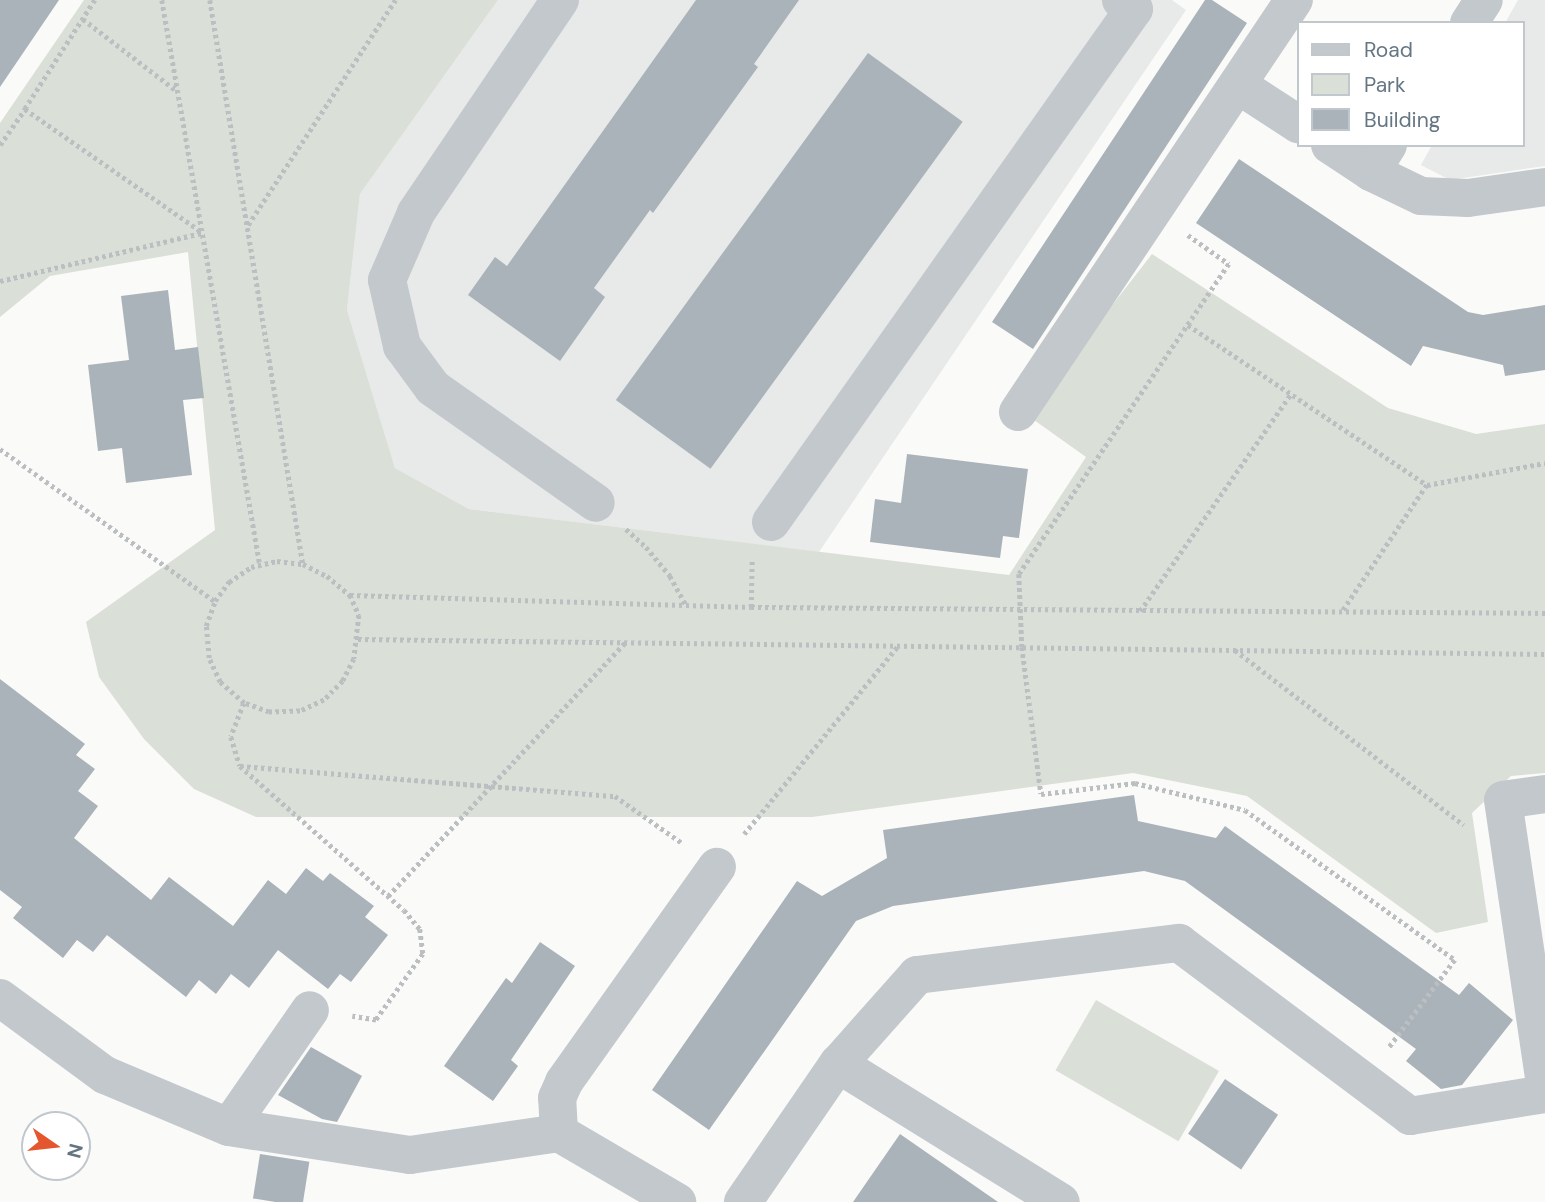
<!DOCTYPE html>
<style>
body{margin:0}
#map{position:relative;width:1545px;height:1202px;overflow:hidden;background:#fafaf8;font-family:"DM Sans",sans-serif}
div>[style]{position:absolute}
.built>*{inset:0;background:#e8e9e9}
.green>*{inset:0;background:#dadfd7;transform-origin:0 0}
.building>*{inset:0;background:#aab3b9;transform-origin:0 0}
.path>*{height:4.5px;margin-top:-2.25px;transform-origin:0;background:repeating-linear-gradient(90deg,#bbbfc2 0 3.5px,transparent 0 7px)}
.minor>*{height:38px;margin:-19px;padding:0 19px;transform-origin:19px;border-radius:19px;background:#c3c8cc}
span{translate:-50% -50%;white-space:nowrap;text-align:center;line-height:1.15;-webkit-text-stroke:7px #fff;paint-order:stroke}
.legend{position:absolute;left:1297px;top:21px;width:228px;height:126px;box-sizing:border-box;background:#fff;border:2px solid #c1c8cd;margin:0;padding:9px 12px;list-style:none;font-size:21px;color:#657683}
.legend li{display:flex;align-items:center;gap:14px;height:35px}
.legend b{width:35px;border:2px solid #c1c8cd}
.north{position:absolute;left:21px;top:1111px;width:70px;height:70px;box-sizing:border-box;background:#fff;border:2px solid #c1c8cd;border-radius:50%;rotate:104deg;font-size:19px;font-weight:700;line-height:28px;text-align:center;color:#657683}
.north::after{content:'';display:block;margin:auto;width:24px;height:32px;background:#e4572e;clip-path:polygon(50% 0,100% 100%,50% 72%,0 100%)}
</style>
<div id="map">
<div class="built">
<div style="clip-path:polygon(498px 0,1172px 0,1186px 10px,819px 552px,469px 509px,395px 468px,347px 310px,360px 194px)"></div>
<div style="clip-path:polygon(1518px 0,1545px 0,1545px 166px,1450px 180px,1421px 165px,1432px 145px,1522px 145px,1522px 23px,1505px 23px)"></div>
</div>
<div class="green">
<div style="clip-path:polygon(84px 0,498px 0,360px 194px,347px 310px,395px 468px,469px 509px,1009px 575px,1086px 457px,1027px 415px,1152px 254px,1388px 408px,1476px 434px,1545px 424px,1545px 773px,1511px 776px,1472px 813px,1488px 922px,1436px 933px,1247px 796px,1133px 773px,812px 817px,256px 817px,194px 789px,144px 739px,99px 677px,86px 622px,215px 530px,188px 252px,50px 276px,0 317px,0 123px)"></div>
<div style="left:1096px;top:1000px;width:142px;height:81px;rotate:30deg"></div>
</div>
<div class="building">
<div style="clip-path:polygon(0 0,59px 0,0 87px)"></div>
<div style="clip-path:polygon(696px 0,799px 0,754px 64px,758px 67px,653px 213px,650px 210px,594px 288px,605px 297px,560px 361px,468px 295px,495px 257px,507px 266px)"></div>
<div style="clip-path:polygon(1205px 0,1212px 0,1247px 23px,1033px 349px,992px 322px)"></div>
<div style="left:868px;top:53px;width:117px;height:429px;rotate:36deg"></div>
<div style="clip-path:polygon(1239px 159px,1468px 312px,1483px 315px,1545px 305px,1545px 370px,1505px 376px,1503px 365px,1423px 346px,1411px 366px,1196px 223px)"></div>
<div style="clip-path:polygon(168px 290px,175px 350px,198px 347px,204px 398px,183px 400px,192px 475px,126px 483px,122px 448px,98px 451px,88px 365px,129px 360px,121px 296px)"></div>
<div style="clip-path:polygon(907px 454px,1028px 469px,1019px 538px,1003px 536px,1000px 558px,870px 542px,875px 499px,901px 503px)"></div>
<div style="clip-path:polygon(0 679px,85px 744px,76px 755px,95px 769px,78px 791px,98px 806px,74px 838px,151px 900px,169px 877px,233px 926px,268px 880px,286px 894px,306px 868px,323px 881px,330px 873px,374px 906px,365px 917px,388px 935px,351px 982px,340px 974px,328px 989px,278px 950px,249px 988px,231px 974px,216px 994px,199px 980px,186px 997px,107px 935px,93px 952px,77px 940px,63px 958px,13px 918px,22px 907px,0 890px)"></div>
<div style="clip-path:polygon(1134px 795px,1138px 821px,1216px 838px,1225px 826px,1459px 995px,1469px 983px,1513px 1020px,1462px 1085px,1441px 1089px,1406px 1061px,1416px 1049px,1185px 881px,1144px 871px,893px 906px,856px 921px,709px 1130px,652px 1090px,797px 881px,822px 896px,887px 858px,883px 830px)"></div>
<div style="clip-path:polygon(540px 942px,575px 966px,511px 1060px,518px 1066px,493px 1101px,444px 1066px,506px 978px,512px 983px)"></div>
<div style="clip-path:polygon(311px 1047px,362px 1076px,337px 1122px,322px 1119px,278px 1095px)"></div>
<div style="left:1225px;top:1079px;width:64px;height:66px;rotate:34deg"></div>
<div style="clip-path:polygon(900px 1134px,998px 1202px,853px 1202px)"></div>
<div style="left:260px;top:1154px;width:50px;height:45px;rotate:9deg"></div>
</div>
<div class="path">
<div style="left:95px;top:0;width:130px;rotate:122.7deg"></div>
<div style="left:25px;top:109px;width:216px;rotate:34.8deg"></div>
<div style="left:162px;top:0;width:573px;rotate:80.16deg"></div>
<div style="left:210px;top:0;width:572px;rotate:80.64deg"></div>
<div style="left:83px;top:19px;width:118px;rotate:37.5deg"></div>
<div style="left:0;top:145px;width:44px;rotate:-55.2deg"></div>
<div style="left:248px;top:225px;width:269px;rotate:-56.8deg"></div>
<div style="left:1188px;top:235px;width:50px;rotate:35.3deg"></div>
<div style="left:1229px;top:264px;width:374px;rotate:124.1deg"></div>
<div style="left:1019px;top:574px;width:73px;rotate:87.6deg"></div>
<div style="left:1022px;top:647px;width:148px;rotate:82.6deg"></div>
<div style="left:1041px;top:794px;width:95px;rotate:-6.7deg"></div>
<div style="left:1135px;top:783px;width:113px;rotate:13.8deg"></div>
<div style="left:1245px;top:810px;width:258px;rotate:35.5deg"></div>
<div style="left:1455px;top:960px;width:111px;rotate:127deg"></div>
<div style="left:0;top:281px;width:207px;rotate:-13.4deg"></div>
<div style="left:1188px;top:325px;width:288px;rotate:33.8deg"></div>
<div style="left:1427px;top:485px;width:153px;rotate:123.8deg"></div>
<div style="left:0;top:449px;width:263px;rotate:35.3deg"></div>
<div style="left:1427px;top:485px;width:120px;rotate:-10.6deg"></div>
<div style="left:626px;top:529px;width:27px;rotate:42deg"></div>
<div style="left:646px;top:547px;width:38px;rotate:50deg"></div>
<div style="left:670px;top:576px;width:33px;rotate:61deg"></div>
<div style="left:277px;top:561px;width:26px;rotate:7deg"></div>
<div style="left:303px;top:564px;width:27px;rotate:27deg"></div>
<div style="left:327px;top:576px;width:30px;rotate:40deg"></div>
<div style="left:350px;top:595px;width:22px;rotate:66deg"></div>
<div style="left:359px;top:615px;width:44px;rotate:96.5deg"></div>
<div style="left:354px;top:659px;width:25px;rotate:117deg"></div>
<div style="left:343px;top:681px;width:27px;rotate:135deg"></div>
<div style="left:324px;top:700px;width:26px;rotate:155deg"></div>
<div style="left:300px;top:711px;width:31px;rotate:178deg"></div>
<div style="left:269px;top:712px;width:27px;rotate:-160deg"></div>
<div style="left:244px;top:703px;width:32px;rotate:-139deg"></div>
<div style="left:220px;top:682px;width:26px;rotate:-115deg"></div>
<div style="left:209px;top:658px;width:32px;rotate:-95deg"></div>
<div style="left:206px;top:626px;width:27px;rotate:-70deg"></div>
<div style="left:215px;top:601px;width:24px;rotate:-54deg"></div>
<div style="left:229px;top:582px;width:27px;rotate:-34deg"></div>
<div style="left:251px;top:567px;width:27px;rotate:-13deg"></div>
<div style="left:350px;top:595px;width:401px;rotate:1.7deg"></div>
<div style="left:751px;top:607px;width:794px;rotate:0.43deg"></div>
<div style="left:751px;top:607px;width:46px;rotate:-88.8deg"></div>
<div style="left:1140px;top:611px;width:264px;rotate:-55.2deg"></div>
<div style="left:358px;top:639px;width:1187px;rotate:0.72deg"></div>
<div style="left:1235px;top:650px;width:288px;rotate:37.4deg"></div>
<div style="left:244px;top:703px;width:36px;rotate:111deg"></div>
<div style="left:231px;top:737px;width:30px;rotate:73deg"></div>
<div style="left:240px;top:766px;width:218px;rotate:41.3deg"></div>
<div style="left:404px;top:910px;width:25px;rotate:50deg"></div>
<div style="left:420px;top:929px;width:25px;rotate:83deg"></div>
<div style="left:423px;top:954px;width:81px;rotate:125.5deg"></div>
<div style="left:376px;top:1020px;width:24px;rotate:-171deg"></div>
<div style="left:240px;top:766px;width:376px;rotate:4.6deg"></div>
<div style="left:615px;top:796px;width:82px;rotate:35deg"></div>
<div style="left:744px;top:834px;width:243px;rotate:-50.7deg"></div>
<div style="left:388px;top:896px;width:347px;rotate:-46.9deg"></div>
</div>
<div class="minor">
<div style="left:560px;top:0;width:257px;rotate:124.1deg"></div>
<div style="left:416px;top:213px;width:73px;rotate:113.4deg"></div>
<div style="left:387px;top:280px;width:68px;rotate:77.2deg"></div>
<div style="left:402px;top:346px;width:52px;rotate:53.6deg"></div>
<div style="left:433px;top:388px;width:199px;rotate:35.2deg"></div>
<div style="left:1469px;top:23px;width:27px;rotate:-57deg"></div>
<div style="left:1238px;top:85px;width:72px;rotate:33deg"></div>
<div style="left:1330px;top:145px;width:49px;rotate:33.4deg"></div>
<div style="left:1371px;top:172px;width:32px;rotate:-58deg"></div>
<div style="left:1371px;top:172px;width:55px;rotate:25.6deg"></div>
<div style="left:1421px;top:196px;width:47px;rotate:2.4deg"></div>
<div style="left:1468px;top:198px;width:78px;rotate:-8.1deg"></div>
<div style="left:1018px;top:412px;width:496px;rotate:-56.2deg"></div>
<div style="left:771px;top:522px;width:628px;rotate:-54.72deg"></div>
<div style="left:1134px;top:9px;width:16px;rotate:-145deg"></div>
<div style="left:1545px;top:794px;width:42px;rotate:171.9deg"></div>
<div style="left:1503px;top:800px;width:288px;rotate:81.6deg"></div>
<div style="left:0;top:998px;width:130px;rotate:36.3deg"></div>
<div style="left:105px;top:1075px;width:134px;rotate:22.8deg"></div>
<div style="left:229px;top:1127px;width:183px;rotate:8.8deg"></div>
<div style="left:410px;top:1155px;width:151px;rotate:-8.4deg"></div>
<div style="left:559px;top:1133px;width:137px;rotate:30.3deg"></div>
<div style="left:838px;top:1064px;width:262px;rotate:31.8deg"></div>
<div style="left:229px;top:1127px;width:142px;rotate:-55.3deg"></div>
<div style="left:559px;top:1133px;width:35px;rotate:-93deg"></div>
<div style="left:557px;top:1098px;width:17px;rotate:-66deg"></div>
<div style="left:564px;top:1082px;width:264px;rotate:-54.6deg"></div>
<div style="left:743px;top:1202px;width:168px;rotate:-55.5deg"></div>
<div style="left:838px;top:1064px;width:119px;rotate:-48.4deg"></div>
<div style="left:917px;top:975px;width:264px;rotate:-7deg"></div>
<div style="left:1179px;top:943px;width:289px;rotate:36.8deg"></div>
<div style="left:1410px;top:1116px;width:137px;rotate:-9.3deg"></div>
</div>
<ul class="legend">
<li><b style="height:9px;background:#c3c8cc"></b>Road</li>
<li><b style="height:19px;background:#dadfd7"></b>Park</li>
<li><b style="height:19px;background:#aab3b9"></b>Building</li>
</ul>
<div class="north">N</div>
</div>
